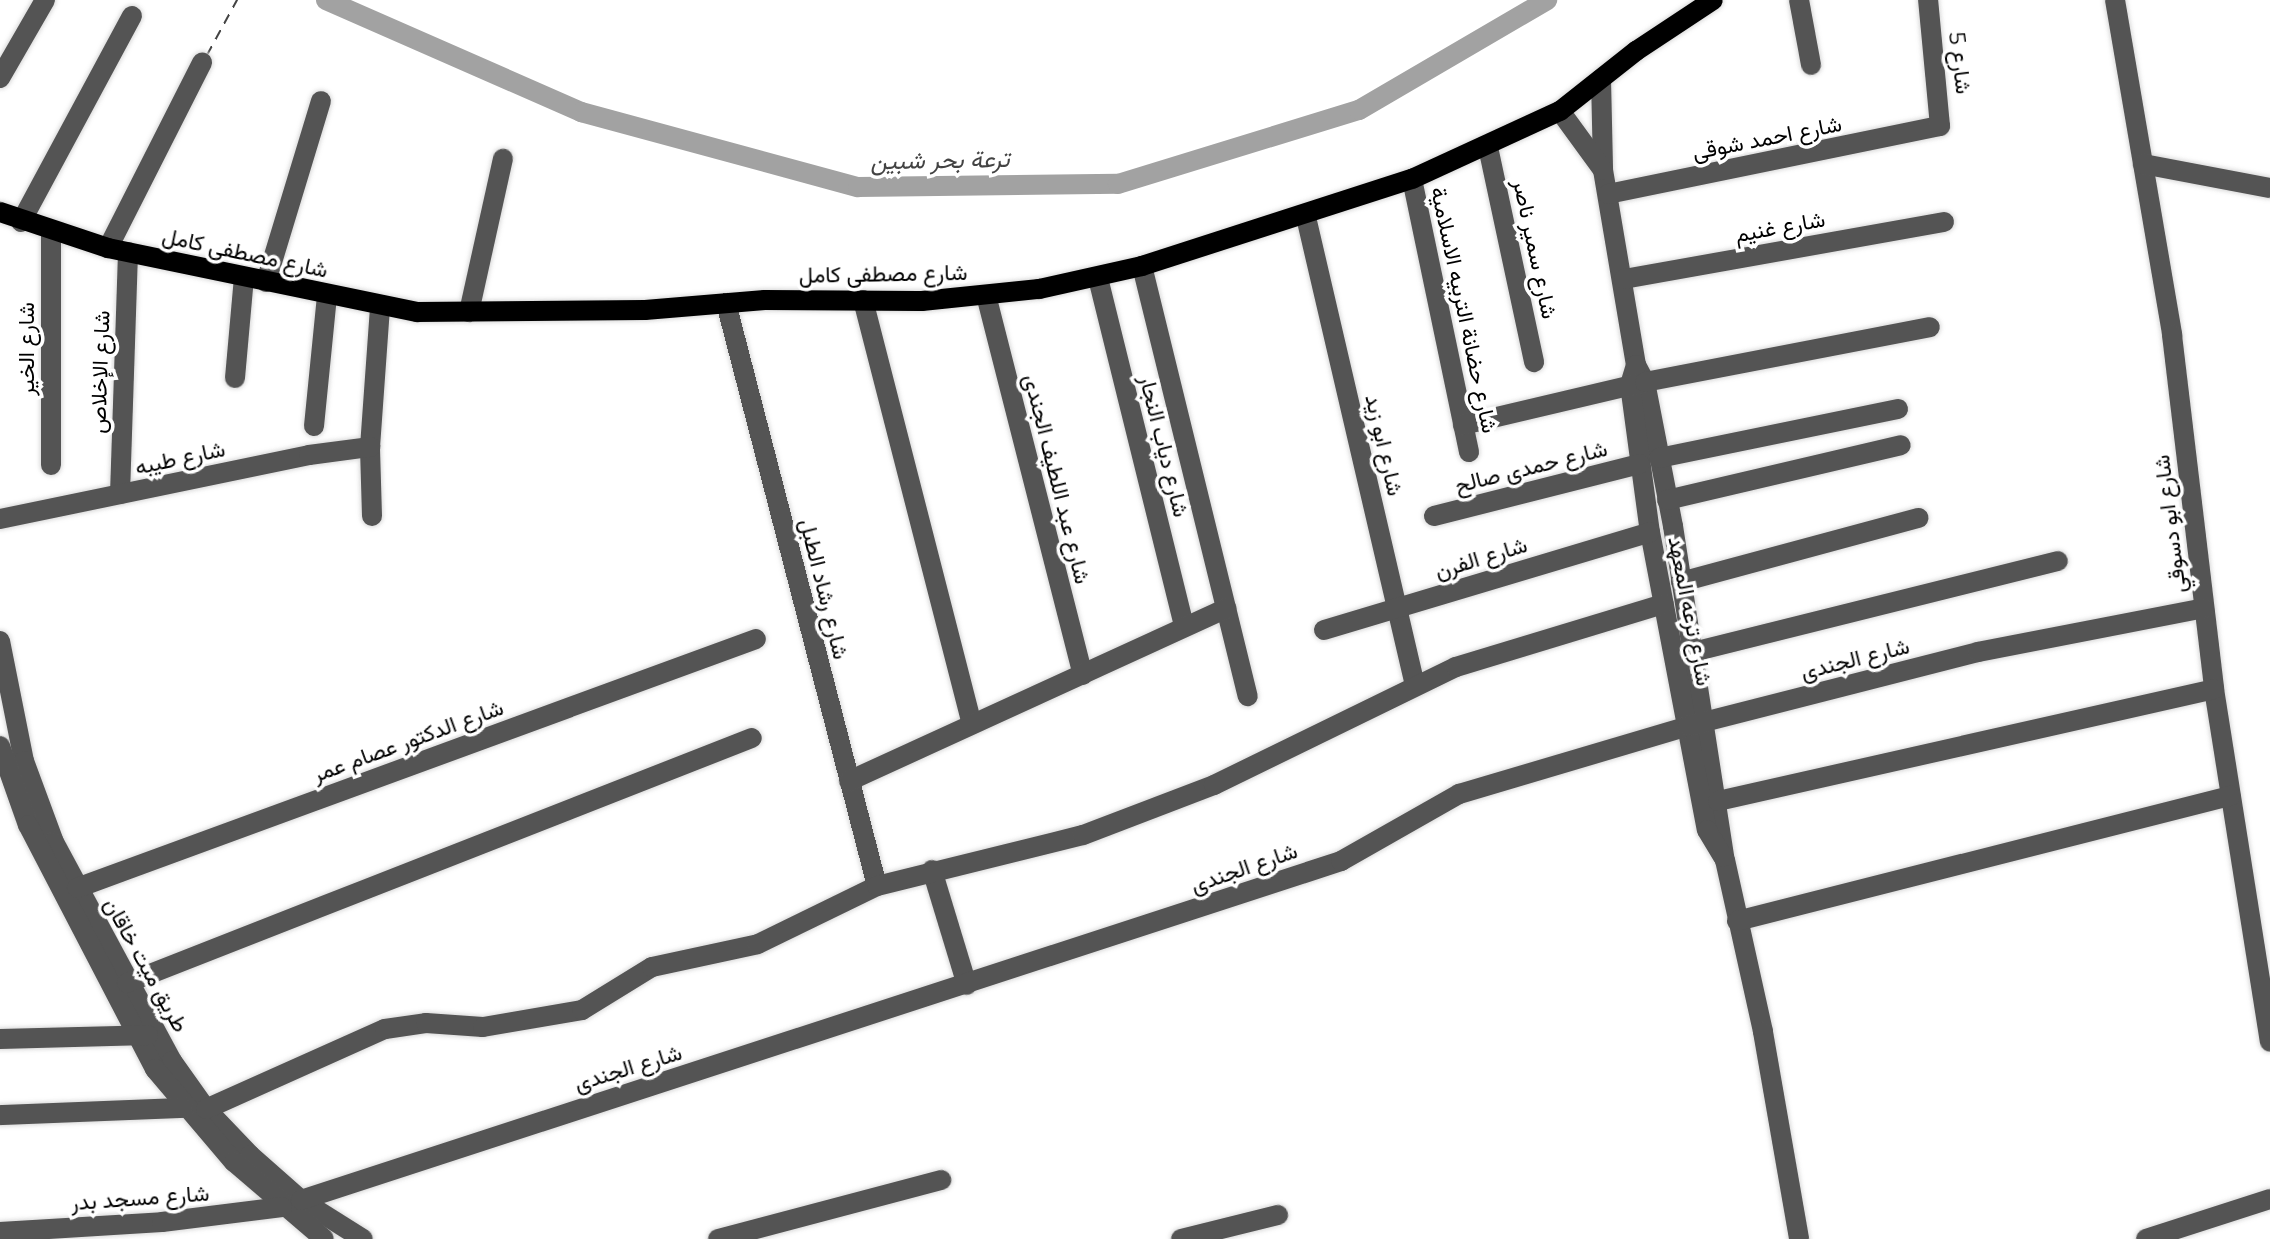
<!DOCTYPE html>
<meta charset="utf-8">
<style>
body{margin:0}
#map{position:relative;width:2270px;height:1239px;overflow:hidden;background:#fff;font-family:Montserrat,Vazirmatn,sans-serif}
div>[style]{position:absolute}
.canal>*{height:20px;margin:-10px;padding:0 10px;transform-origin:10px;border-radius:10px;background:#a2a2a2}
.ferry>*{height:2px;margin-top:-1px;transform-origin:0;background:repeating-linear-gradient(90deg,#434343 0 10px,transparent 0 18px)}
.roads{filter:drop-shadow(0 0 2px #dbdbdb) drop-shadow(0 0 2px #dbdbdb)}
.minor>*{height:20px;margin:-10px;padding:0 10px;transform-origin:10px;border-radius:10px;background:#545454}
.major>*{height:20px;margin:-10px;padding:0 10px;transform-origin:10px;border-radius:10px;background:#000}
span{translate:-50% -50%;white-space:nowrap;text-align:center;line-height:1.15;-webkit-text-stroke:7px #fff;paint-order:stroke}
.street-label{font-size:22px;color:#000}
.water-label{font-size:24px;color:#434343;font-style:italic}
</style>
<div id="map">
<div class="canal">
<div style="left:326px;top:0;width:279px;rotate:23.7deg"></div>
<div style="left:581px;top:112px;width:287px;rotate:15.2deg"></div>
<div style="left:858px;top:187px;width:260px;rotate:-0.7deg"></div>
<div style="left:1118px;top:184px;width:252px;rotate:-17.1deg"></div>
<div style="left:1359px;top:110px;width:218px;rotate:-30.3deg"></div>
</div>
<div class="ferry">
<div style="left:207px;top:55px;width:63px;rotate:-61.4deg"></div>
</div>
<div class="roads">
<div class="minor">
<div style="left:1799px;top:0;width:66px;rotate:79.5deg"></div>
<div style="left:2115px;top:0;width:340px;rotate:80.3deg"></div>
<div style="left:2172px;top:335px;width:356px;rotate:83.2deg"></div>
<div style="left:2214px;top:689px;width:357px;rotate:81deg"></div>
<div style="left:0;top:78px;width:90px;rotate:-60deg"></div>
<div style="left:1601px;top:79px;width:91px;rotate:88.7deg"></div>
<div style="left:1603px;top:170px;width:198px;rotate:80.4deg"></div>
<div style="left:1636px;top:365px;width:19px;rotate:62deg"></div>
<div style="left:1645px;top:382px;width:147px;rotate:79deg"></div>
<div style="left:1673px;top:526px;width:338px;rotate:81.2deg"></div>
<div style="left:1725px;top:860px;width:176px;rotate:77.5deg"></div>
<div style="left:1763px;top:1032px;width:210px;rotate:80.1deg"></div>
<div style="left:1560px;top:111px;width:73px;rotate:53.9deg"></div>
<div style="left:1488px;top:147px;width:220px;rotate:77.9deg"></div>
<div style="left:2143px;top:164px;width:129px;rotate:10.7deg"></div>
<div style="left:1412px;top:179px;width:279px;rotate:78.2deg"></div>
<div style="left:1608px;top:194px;width:339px;rotate:-11.6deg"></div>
<div style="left:1940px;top:126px;width:127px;rotate:-95.4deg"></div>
<div style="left:1306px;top:217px;width:480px;rotate:76.9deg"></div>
<div style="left:21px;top:222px;width:234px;rotate:-61.7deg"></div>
<div style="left:108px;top:248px;width:208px;rotate:-63.1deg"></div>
<div style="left:1142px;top:266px;width:443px;rotate:76.2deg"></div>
<div style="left:1098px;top:278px;width:357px;rotate:76.1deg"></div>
<div style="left:1624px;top:279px;width:325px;rotate:-10.1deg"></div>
<div style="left:266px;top:282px;width:189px;rotate:-73.1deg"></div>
<div style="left:986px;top:295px;width:392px;rotate:75.7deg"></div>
<div style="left:863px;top:300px;width:438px;rotate:75.6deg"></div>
<div style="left:726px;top:303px;width:602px;rotate:75.48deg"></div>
<div style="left:469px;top:312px;width:157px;rotate:-77.5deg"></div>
<div style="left:1636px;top:365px;width:21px;rotate:107deg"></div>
<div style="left:1630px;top:385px;width:148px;rotate:82.3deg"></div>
<div style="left:1650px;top:532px;width:303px;rotate:79.2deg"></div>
<div style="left:1707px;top:830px;width:31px;rotate:59deg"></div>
<div style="left:235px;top:378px;width:101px;rotate:-84.9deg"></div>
<div style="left:1463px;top:425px;width:187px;rotate:-13.3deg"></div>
<div style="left:1645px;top:382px;width:290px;rotate:-10.9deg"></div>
<div style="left:314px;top:426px;width:131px;rotate:-84.3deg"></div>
<div style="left:1659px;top:458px;width:244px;rotate:-11.6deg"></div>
<div style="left:51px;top:465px;width:232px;rotate:-90deg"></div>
<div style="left:120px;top:494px;width:242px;rotate:-88.1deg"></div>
<div style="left:1667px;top:500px;width:240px;rotate:-13.2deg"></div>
<div style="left:372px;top:516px;width:69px;rotate:-91.7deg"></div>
<div style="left:370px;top:447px;width:139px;rotate:-85.9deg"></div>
<div style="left:1434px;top:516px;width:212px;rotate:-14.2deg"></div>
<div style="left:0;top:519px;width:316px;rotate:-11.7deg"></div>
<div style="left:309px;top:455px;width:62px;rotate:-7.5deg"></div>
<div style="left:1681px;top:582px;width:246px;rotate:-15.1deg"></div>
<div style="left:1324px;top:630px;width:340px;rotate:-16.7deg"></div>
<div style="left:0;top:641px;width:122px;rotate:78.7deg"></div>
<div style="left:24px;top:761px;width:86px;rotate:69.7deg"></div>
<div style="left:54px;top:842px;width:249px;rotate:61.7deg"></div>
<div style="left:172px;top:1061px;width:59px;rotate:54.7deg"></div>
<div style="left:206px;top:1109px;width:64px;rotate:46.3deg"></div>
<div style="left:250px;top:1155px;width:68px;rotate:41.4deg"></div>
<div style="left:301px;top:1200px;width:73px;rotate:32.2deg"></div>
<div style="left:1693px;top:652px;width:376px;rotate:-14deg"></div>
<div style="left:0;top:746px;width:84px;rotate:70.5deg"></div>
<div style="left:28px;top:825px;width:275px;rotate:62.5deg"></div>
<div style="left:155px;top:1069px;width:122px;rotate:49.7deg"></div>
<div style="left:234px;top:1162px;width:118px;rotate:40.5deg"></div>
<div style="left:849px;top:781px;width:415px;rotate:-24.6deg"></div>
<div style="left:1718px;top:801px;width:508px;rotate:-12.72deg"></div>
<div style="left:932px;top:870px;width:120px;rotate:73.1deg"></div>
<div style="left:77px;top:888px;width:723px;rotate:-20.14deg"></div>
<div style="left:1737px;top:921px;width:509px;rotate:-14.23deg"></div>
<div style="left:127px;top:983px;width:671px;rotate:-21.41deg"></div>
<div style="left:0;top:1039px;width:148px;rotate:-1.5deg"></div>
<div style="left:206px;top:1109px;width:196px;rotate:-24.1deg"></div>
<div style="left:385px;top:1029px;width:41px;rotate:-8.3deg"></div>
<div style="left:426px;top:1023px;width:57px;rotate:4deg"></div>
<div style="left:483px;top:1027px;width:100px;rotate:-9.7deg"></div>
<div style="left:582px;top:1010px;width:82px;rotate:-31.6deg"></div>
<div style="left:652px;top:967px;width:108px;rotate:-12.2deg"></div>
<div style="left:758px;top:944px;width:132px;rotate:-26deg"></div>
<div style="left:877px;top:886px;width:212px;rotate:-13.9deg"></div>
<div style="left:1083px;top:835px;width:140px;rotate:-20.9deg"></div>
<div style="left:1214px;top:785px;width:269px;rotate:-26deg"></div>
<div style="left:1456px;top:667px;width:217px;rotate:-16.9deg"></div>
<div style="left:0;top:1115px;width:183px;rotate:-2.2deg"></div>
<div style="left:301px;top:1200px;width:1094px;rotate:-18.05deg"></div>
<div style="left:1341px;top:861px;width:136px;rotate:-29.6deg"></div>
<div style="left:1459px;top:794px;width:239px;rotate:-16.5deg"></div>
<div style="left:1688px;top:726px;width:299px;rotate:-14.3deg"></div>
<div style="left:1978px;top:652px;width:230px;rotate:-11deg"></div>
<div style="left:0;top:1232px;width:162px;rotate:-3.5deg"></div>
<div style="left:162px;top:1222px;width:121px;rotate:-7.1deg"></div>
<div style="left:718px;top:1239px;width:231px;rotate:-14.8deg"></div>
<div style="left:1181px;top:1239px;width:100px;rotate:-13.9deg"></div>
<div style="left:2146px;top:1239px;width:130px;rotate:-17.9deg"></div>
</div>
<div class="major">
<div style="left:0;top:212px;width:114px;rotate:18.4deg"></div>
<div style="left:108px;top:248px;width:316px;rotate:11.7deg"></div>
<div style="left:417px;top:312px;width:228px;rotate:-0.5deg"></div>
<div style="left:645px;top:310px;width:120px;rotate:-4.8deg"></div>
<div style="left:765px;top:300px;width:157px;rotate:0.4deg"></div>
<div style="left:922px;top:301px;width:118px;rotate:-5.9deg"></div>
<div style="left:1039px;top:289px;width:106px;rotate:-12.6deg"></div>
<div style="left:1142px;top:266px;width:284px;rotate:-17.9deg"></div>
<div style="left:1412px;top:179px;width:163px;rotate:-24.7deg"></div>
<div style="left:1560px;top:111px;width:97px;rotate:-38.3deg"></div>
<div style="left:1636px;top:51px;width:92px;rotate:-33.5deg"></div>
</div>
</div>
<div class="street-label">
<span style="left:1960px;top:63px;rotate:83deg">شارع 5</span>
<span style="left:1767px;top:138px;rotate:-11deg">شارع احمد شوقى</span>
<span style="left:1780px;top:227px;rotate:-10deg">شارع غنيم</span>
<span style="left:1535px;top:249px;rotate:78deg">شارع سمير ناصر</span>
<span style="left:245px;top:253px;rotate:12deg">شارع مصطفى كامل</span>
<span style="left:883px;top:274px;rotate:-1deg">شارع مصطفى كامل</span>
<span style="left:1464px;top:310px;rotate:78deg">شارع حضانة التربيه الاسلامية</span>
<span style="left:27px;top:349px;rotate:-90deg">شارع الخير</span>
<span style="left:100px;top:372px;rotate:-88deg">شارع الإخلاص</span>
<span style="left:1384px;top:445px;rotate:77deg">شارع ابو زيد</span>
<span style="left:1164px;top:446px;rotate:76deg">شارع دياب النجار</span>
<span style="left:180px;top:458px;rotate:-12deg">شارع طيبه</span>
<span style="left:1531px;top:467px;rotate:-14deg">شارع حمدى صالح</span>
<span style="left:1057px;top:479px;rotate:76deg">شارع عبد اللطيف الجندى</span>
<span style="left:2170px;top:524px;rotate:-97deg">شارع ابو دسوقي</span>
<span style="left:1481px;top:558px;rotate:-17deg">شارع الفرن</span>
<span style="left:824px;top:589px;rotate:76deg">شارع رشاد الطبل</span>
<span style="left:1690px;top:611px;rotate:79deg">شارع ترعه المعهد</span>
<span style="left:1855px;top:659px;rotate:-14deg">شارع الجندى</span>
<span style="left:408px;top:741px;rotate:-20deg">شارع الدكتور عصام عمر</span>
<span style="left:1244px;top:868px;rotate:-19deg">شارع الجندى</span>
<span style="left:146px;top:965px;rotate:61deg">طريق ميت خاقان</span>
<span style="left:628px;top:1068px;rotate:-17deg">شارع الجندى</span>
<span style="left:140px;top:1198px;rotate:-4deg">شارع مسجد بدر</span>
</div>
<div class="water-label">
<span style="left:940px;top:160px;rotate:-1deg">ترعة بحر شبين</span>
</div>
</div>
